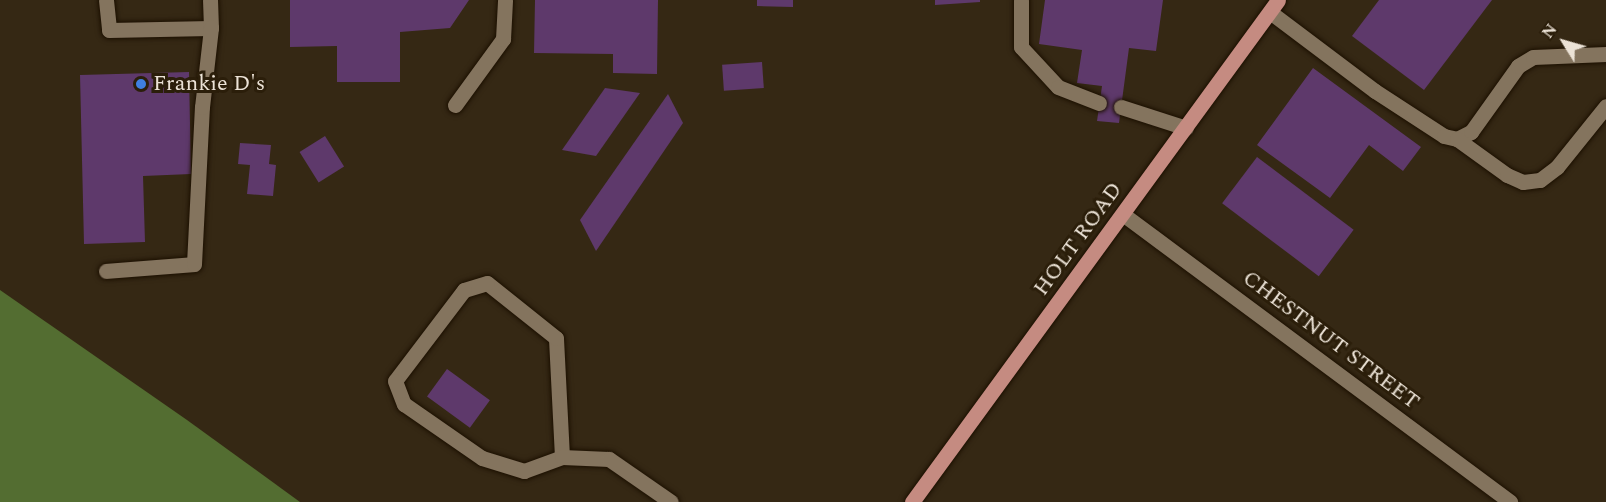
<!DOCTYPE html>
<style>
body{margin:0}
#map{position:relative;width:1606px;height:502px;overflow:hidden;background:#352814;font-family:Spectral,serif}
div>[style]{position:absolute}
.forest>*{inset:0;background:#536d31}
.building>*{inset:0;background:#5e396b;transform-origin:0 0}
.roads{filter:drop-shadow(0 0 2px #1c1000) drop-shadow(0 0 2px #1c1000)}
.minor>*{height:15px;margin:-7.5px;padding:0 7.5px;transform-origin:7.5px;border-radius:7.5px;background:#84745e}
.major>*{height:15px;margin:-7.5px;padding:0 7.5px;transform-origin:7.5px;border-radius:7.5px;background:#c58b81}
.dots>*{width:16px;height:16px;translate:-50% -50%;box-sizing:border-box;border:3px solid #2b1e0a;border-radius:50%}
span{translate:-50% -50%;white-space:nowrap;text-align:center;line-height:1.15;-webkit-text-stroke:6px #2b1e0a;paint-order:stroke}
.poi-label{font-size:22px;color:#ebe2d6}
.left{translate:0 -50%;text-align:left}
.street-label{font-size:22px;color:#ebe2d6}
.north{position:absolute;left:1534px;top:12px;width:60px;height:60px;-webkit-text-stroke:4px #2b1e0a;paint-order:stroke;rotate:307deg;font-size:16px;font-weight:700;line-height:24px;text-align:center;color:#ebe2d6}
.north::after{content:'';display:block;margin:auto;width:21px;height:27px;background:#ebe2d6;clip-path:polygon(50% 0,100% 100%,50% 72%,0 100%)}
</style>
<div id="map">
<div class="forest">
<div style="clip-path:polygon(0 290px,187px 420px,300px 502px,0 502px)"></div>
</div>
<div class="building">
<div style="clip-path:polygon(290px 0,469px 0,450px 28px,400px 32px,400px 82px,337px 82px,337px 46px,290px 47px)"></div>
<div style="clip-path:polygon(535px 0,658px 0,657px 74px,613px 73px,613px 54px,534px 53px)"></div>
<div style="clip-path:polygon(757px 0,793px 0,793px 7px,757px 6px)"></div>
<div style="clip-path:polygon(935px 0,980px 0,980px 2px,935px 5px)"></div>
<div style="clip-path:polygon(1045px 0,1163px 0,1156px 51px,1129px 48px,1119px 123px,1097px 121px,1102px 86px,1077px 83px,1082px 50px,1039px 44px)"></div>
<div style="clip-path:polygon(1379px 0,1492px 0,1424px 90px,1352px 36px)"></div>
<div style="left:762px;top:62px;width:26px;height:40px;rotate:86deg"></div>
<div style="clip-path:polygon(1313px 68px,1421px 147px,1403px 171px,1369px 145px,1330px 198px,1257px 145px)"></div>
<div style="clip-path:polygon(189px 72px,191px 174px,143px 176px,145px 242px,84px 244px,80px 75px)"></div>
<div style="clip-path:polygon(605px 88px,640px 93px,596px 156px,562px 150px)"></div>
<div style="clip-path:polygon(668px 94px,683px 123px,596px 251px,580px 220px)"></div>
<div style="left:325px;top:136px;width:36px;height:30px;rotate:58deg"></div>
<div style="clip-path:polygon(240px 143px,271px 145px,269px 164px,276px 165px,273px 196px,247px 194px,250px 165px,238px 164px)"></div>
<div style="left:1257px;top:157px;width:121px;height:58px;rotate:37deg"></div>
<div style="left:447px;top:369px;width:53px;height:34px;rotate:36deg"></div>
</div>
<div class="roads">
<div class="minor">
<div style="left:106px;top:0;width:30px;rotate:84deg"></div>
<div style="left:109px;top:30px;width:102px;rotate:-1.1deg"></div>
<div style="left:211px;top:28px;width:28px;rotate:-92deg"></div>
<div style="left:1021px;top:0;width:47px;rotate:90deg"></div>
<div style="left:1021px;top:47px;width:54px;rotate:47.2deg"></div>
<div style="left:1058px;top:87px;width:44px;rotate:21.3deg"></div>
<div style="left:1270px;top:12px;width:131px;rotate:37deg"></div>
<div style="left:1375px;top:91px;width:82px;rotate:33.1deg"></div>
<div style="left:1444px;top:136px;width:13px;rotate:13deg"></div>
<div style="left:1457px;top:139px;width:16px;rotate:-27deg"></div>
<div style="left:1471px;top:132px;width:81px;rotate:-54.5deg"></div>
<div style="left:1518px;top:66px;width:17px;rotate:-31deg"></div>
<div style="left:1533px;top:57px;width:73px;rotate:-2.4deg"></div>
<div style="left:455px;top:105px;width:82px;rotate:-54deg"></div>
<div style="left:503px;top:39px;width:39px;rotate:-87deg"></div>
<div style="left:1121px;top:107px;width:68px;rotate:17.9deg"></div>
<div style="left:1457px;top:139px;width:62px;rotate:35.8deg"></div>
<div style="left:1507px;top:175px;width:17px;rotate:24deg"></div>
<div style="left:1523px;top:182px;width:17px;rotate:-7deg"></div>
<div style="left:1540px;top:180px;width:21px;rotate:-37deg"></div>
<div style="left:1557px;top:167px;width:78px;rotate:-51.2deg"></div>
<div style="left:1124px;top:215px;width:481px;rotate:36.6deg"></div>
<div style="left:106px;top:271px;width:88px;rotate:-4.5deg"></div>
<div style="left:194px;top:264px;width:157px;rotate:-87.1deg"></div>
<div style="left:202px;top:107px;width:80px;rotate:-83.5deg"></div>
<div style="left:562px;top:457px;width:119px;rotate:-92.9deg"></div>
<div style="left:556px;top:338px;width:88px;rotate:-141.4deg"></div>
<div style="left:487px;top:283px;width:24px;rotate:163deg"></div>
<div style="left:464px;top:290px;width:114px;rotate:127.2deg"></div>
<div style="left:395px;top:381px;width:25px;rotate:69deg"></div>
<div style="left:404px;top:404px;width:95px;rotate:34.7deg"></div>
<div style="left:482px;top:458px;width:44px;rotate:17.2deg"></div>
<div style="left:524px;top:471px;width:40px;rotate:-20.2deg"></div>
<div style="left:562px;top:457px;width:47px;rotate:2.4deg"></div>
<div style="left:609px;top:459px;width:75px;rotate:34.7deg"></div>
</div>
<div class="major">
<div style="left:912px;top:502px;width:621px;rotate:-53.9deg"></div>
</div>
</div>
<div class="dots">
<div style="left:141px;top:84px;background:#3f7fe0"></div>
</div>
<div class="poi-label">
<span class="left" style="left:153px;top:84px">Frankie D's</span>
</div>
<div class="street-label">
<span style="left:1078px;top:239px;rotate:-54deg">HOLT ROAD</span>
<span style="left:1331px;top:340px;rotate:37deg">CHESTNUT STREET</span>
</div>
<div class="north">N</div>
</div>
